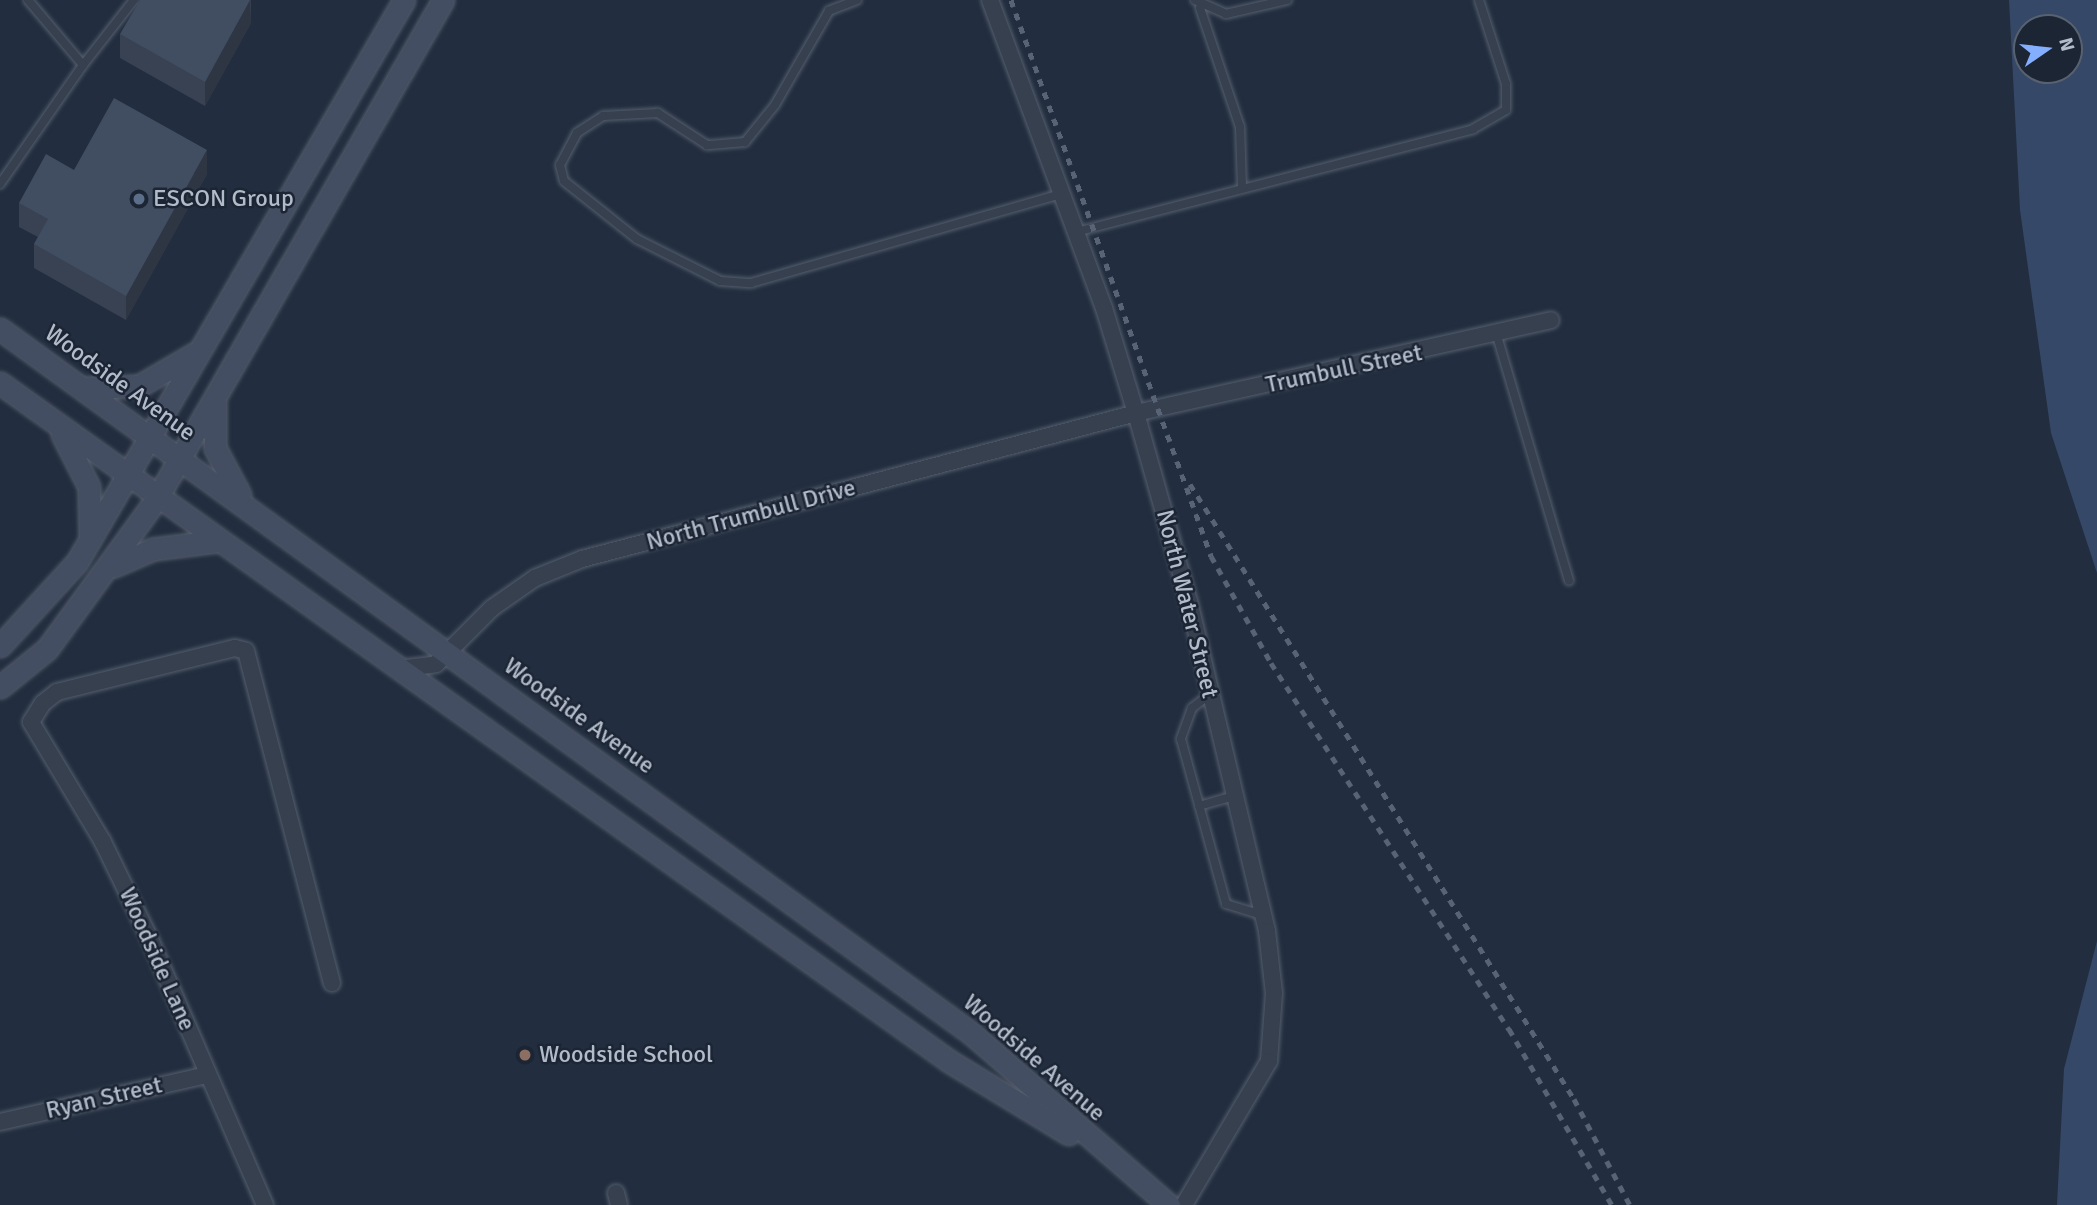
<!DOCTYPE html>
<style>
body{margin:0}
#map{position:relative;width:2097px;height:1205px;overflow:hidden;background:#222e3f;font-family:Signika,sans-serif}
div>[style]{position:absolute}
.water>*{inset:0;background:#354867}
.roads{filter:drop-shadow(0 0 2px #555e6d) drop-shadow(0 0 2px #555e6d)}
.lane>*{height:8px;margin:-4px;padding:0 4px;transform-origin:4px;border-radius:4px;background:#36404f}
.street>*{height:16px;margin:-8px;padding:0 8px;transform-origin:8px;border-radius:8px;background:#36404f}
.secondary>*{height:21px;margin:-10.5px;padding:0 10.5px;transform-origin:10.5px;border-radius:10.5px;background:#444e62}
.rail>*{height:5px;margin-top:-2.5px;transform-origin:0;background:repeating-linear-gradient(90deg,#586476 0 7px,transparent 0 14px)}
.wall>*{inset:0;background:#384253}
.shaded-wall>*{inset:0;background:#2e3644}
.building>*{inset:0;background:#414d61}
.dots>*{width:19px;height:19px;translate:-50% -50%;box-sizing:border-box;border:4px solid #1c2534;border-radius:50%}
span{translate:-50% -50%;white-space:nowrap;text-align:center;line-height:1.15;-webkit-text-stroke:5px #1c2534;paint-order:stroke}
.poi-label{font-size:24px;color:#b2bbca}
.left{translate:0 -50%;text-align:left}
.street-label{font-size:24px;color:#b2bbca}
.north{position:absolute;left:2013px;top:14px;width:70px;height:70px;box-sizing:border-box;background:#1c2534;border:2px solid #586170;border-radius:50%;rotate:76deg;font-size:19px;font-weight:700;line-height:28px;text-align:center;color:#b2bbca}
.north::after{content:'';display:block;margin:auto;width:24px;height:32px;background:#83affe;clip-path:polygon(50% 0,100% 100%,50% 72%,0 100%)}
</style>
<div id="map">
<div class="water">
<div style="clip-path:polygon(evenodd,2009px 0,2097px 0,2097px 573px,2051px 433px,2020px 210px,2009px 0,2027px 28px,2069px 28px,2069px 70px,2027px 70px,2027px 28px)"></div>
<div style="clip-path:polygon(2097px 941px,2097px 1205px,2057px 1205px,2064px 1069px)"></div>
</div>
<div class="roads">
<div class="lane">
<div style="left:857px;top:0;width:30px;rotate:159deg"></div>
<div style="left:829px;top:11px;width:108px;rotate:119.9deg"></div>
<div style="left:775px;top:105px;width:48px;rotate:129deg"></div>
<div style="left:745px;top:142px;width:38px;rotate:175deg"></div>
<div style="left:707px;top:145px;width:59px;rotate:-146.9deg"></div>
<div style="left:658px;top:113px;width:55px;rotate:176.9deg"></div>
<div style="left:603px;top:116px;width:31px;rotate:147deg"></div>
<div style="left:577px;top:133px;width:36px;rotate:118deg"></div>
<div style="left:560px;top:165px;width:16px;rotate:76deg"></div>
<div style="left:564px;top:181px;width:93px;rotate:38.5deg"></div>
<div style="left:637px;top:239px;width:93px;rotate:26.8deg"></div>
<div style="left:720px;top:281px;width:31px;rotate:4deg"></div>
<div style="left:751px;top:283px;width:323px;rotate:-16deg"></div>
<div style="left:1195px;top:0;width:34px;rotate:24deg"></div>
<div style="left:1226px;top:14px;width:63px;rotate:-12.9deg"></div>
<div style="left:1200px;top:8px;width:126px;rotate:71.4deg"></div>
<div style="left:1240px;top:127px;width:60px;rotate:88.1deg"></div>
<div style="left:83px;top:65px;width:83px;rotate:-51.9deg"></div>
<div style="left:0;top:184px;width:145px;rotate:-55.1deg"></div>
<div style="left:83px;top:65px;width:85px;rotate:-130.2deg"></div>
<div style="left:1076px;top:232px;width:410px;rotate:-14.5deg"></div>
<div style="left:1473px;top:129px;width:38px;rotate:-30deg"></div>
<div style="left:1506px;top:110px;width:26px;rotate:-90deg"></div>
<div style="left:1506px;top:84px;width:88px;rotate:-107.8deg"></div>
<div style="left:1497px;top:336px;width:255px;rotate:73.6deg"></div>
<div style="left:1210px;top:694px;width:23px;rotate:142deg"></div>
<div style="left:1192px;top:708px;width:33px;rotate:110deg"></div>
<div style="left:1181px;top:739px;width:171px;rotate:74.7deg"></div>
<div style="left:1226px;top:904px;width:38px;rotate:17deg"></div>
<div style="left:1199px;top:806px;width:36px;rotate:-16deg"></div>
</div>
<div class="street">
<div style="left:990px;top:0;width:328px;rotate:69.7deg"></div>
<div style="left:1104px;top:308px;width:110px;rotate:73.1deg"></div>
<div style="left:1136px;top:413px;width:195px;rotate:74.3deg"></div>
<div style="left:1189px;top:601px;width:339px;rotate:76.7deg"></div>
<div style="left:1267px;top:931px;width:62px;rotate:83.6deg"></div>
<div style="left:1274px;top:993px;width:68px;rotate:94.2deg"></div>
<div style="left:1269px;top:1061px;width:167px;rotate:120.6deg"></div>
<div style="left:398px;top:669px;width:38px;rotate:-7deg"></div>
<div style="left:436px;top:664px;width:79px;rotate:-45deg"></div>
<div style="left:492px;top:608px;width:52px;rotate:-34.9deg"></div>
<div style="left:535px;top:578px;width:51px;rotate:-22deg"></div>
<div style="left:582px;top:559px;width:573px;rotate:-14.76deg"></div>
<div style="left:1136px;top:413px;width:425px;rotate:-12.6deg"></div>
<div style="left:0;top:1122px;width:212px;rotate:-12.8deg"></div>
<div style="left:616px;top:1193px;width:12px;rotate:76deg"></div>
<div style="left:265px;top:1205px;width:290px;rotate:-113.4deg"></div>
<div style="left:150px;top:939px;width:108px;rotate:-115.9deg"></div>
<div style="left:103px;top:842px;width:140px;rotate:-121deg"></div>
<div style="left:31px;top:722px;width:22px;rotate:-58deg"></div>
<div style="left:43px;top:703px;width:18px;rotate:-38deg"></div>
<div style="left:57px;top:692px;width:183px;rotate:-13.9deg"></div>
<div style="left:235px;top:648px;width:11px;rotate:15deg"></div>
<div style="left:246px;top:651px;width:343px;rotate:75.5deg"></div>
</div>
<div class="secondary">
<div style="left:0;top:329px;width:1201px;rotate:35.95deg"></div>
<div style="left:972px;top:1034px;width:261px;rotate:41deg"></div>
<div style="left:0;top:383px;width:1166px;rotate:35.54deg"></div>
<div style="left:949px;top:1061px;width:140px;rotate:31.3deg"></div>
<div style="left:82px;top:388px;width:57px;rotate:-2deg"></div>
<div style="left:139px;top:386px;width:64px;rotate:-30.2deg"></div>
<div style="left:215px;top:402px;width:46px;rotate:90deg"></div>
<div style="left:215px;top:448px;width:53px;rotate:62deg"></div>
<div style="left:62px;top:434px;width:59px;rotate:63deg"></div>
<div style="left:89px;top:487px;width:48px;rotate:88.8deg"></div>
<div style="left:114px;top:566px;width:43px;rotate:-23.6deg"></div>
<div style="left:153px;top:549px;width:64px;rotate:-7.2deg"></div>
<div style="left:0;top:646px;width:114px;rotate:-47.5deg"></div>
<div style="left:77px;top:562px;width:650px;rotate:-59.81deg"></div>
<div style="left:0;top:687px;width:60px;rotate:-39deg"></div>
<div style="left:47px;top:649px;width:187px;rotate:-53.9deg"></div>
<div style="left:157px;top:498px;width:574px;rotate:-60.13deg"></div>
</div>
</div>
<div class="rail">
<div style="left:1011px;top:0;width:591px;rotate:70.22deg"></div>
<div style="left:1211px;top:556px;width:123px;rotate:60.7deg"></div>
<div style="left:1271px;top:663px;width:437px;rotate:57deg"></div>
<div style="left:1509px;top:1029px;width:204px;rotate:59.7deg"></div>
<div style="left:1190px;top:484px;width:725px;rotate:58.02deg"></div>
<div style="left:1574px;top:1099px;width:120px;rotate:62.2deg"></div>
</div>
<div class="wall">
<div style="clip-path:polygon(251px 0,251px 23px,205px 106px,120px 58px,120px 34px)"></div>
<div style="clip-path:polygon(74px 170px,207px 174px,126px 320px,34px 268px,34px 244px,38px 237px,19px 227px,19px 203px)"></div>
</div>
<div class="shaded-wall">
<div style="clip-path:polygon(250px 0,251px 23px,205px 106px,205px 82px)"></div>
<div style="clip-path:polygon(207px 150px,207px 174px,126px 320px,126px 296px)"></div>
</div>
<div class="building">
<div style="clip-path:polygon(140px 0,250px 0,205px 82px,120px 34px)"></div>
<div style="clip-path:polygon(114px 98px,207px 150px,126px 296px,34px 244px,48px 219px,19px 203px,46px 154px,74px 170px)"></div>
</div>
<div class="dots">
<div style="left:139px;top:199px;background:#5c6f8a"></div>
<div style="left:525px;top:1055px;background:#8d6e63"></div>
</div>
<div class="poi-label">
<span class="left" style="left:153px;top:199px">ESCON Group</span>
<span class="left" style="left:539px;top:1055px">Woodside School</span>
</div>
<div class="street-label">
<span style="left:1344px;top:369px;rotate:-12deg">Trumbull Street</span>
<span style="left:120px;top:383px;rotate:36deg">Woodside Avenue</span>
<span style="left:751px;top:515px;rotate:-15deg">North Trumbull Drive</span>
<span style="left:1187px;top:604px;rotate:76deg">North Water Street</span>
<span style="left:579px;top:716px;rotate:36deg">Woodside Avenue</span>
<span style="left:157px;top:959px;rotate:66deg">Woodside Lane</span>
<span style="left:1034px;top:1058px;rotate:41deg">Woodside Avenue</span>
<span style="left:104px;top:1098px;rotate:-13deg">Ryan Street</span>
</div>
<div class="north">N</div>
</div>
